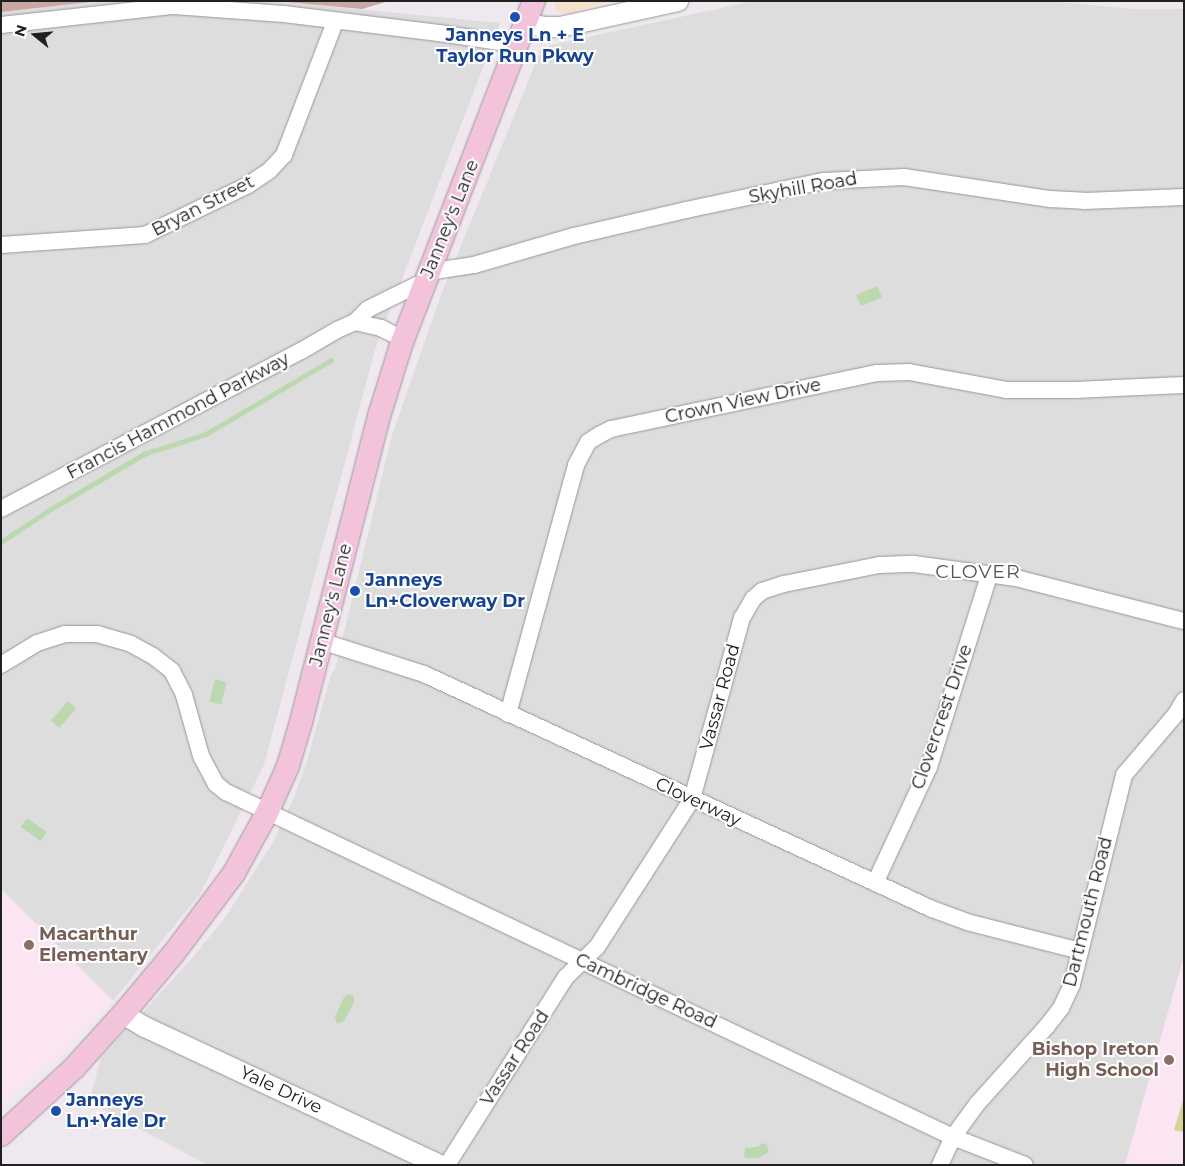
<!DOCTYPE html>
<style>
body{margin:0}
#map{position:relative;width:1185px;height:1166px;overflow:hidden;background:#f0e8ef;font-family:Montserrat,sans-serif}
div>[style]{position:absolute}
.residential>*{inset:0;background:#deddde}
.education>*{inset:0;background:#fce5f2}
.forest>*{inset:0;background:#caa7a2}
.park>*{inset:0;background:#f4e0cb}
.pitch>*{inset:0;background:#d2d590}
.water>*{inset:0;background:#bcd8ae;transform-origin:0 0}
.stream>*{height:4.5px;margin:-2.25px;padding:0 2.25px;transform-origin:2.25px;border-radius:2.25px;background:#bcd8ae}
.roads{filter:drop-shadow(0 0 1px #979797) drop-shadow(0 0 1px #979797)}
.minor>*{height:16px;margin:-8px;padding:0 8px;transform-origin:8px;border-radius:8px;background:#fff}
.tertiary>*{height:20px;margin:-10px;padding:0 10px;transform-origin:10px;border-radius:10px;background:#fff}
.secondary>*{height:22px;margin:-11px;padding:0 11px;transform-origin:11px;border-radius:11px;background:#f3c3dc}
.dots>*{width:14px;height:14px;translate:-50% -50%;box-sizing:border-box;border:2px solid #fff;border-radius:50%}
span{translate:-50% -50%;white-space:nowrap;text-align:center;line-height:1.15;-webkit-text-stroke:4px #fff;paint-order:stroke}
.transit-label{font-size:18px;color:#164399;font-weight:700}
.left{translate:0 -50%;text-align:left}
.street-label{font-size:18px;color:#202020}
.education-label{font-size:18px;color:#785e54;font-weight:700}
.right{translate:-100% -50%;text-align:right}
.neighbourhood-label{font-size:19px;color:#535353;letter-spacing:1px}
.frame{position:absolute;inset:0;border:2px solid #202020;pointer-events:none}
.north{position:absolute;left:10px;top:10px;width:50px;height:50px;-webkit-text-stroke:4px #fff;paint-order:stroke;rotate:287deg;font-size:14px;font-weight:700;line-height:20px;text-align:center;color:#202020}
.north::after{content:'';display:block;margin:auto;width:18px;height:22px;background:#202020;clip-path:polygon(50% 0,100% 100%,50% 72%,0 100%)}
</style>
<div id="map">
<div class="residential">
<div style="clip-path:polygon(99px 1px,275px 1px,500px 23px,375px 350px,264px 765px,200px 894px,113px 1001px,1px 889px,1px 12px)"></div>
<div style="clip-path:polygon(753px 1px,1047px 1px,1133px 9px,1184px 9px,1184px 956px,1125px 1165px,208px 1165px,89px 1102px,101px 1058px,194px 956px,226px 916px,272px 844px,294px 797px,307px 761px,331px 674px,335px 669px,392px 435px,441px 295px,542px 47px)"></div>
</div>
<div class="education">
<div style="clip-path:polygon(1px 889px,113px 1001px,1px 1108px)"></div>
<div style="clip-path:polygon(1184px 956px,1184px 1165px,1125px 1165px)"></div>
</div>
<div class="forest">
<div style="clip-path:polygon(1px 1px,99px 1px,1px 12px)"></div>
<div style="clip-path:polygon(275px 1px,389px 1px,362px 9px)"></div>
</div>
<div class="park">
<div style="clip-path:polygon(555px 1px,611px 1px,564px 14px,555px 10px)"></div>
</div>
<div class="pitch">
<div style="clip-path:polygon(1184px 1097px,1184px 1132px,1174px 1130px)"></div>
</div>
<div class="water">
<div style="left:877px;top:286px;width:12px;height:23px;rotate:66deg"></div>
<div style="left:215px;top:679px;width:12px;height:23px;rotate:14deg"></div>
<div style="left:68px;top:701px;width:11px;height:26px;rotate:41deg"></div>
<div style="left:27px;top:818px;width:24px;height:11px;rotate:35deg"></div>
<div style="clip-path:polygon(349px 994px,354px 996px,354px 1002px,344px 1021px,337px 1024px,335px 1017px,344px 997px)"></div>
<div style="clip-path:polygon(762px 1143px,766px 1144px,769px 1152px,759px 1158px,744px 1158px,745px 1148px,758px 1147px)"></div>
</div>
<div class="stream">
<div style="left:1px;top:542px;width:60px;rotate:-33.4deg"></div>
<div style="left:51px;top:509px;width:108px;rotate:-30.6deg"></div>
<div style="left:144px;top:454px;width:65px;rotate:-17.9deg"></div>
<div style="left:206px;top:434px;width:145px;rotate:-30.6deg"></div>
</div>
<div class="roads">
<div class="minor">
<div style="left:1px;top:25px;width:174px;rotate:-6.3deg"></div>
<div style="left:174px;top:6px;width:110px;rotate:4.2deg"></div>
<div style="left:284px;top:14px;width:156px;rotate:7deg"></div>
<div style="left:439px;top:33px;width:81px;rotate:8.5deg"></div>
<div style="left:1px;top:245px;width:144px;rotate:-4deg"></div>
<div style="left:145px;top:235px;width:114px;rotate:-25.9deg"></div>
<div style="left:248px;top:185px;width:25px;rotate:-34deg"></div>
<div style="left:269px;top:171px;width:22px;rotate:-47deg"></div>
<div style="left:284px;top:155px;width:142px;rotate:-69deg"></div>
<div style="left:428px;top:272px;width:47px;rotate:-8.7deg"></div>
<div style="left:474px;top:265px;width:104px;rotate:-16.2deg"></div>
<div style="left:574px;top:236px;width:115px;rotate:-13.1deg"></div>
<div style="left:686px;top:210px;width:141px;rotate:-11.9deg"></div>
<div style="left:824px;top:181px;width:80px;rotate:-2.9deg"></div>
<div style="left:904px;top:177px;width:148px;rotate:8.6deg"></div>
<div style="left:1050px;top:199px;width:34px;rotate:3deg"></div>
<div style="left:1084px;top:201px;width:100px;rotate:-2.3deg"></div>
<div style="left:355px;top:322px;width:18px;rotate:-45deg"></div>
<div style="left:368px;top:309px;width:64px;rotate:-26.2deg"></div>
<div style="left:1px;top:509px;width:339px;rotate:-27.8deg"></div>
<div style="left:301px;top:351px;width:42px;rotate:-30.3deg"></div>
<div style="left:337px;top:330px;width:20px;rotate:-24deg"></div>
<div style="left:355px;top:322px;width:27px;rotate:13deg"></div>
<div style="left:381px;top:328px;width:25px;rotate:27deg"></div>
<div style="left:321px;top:641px;width:108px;rotate:17.8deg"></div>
<div style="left:424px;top:674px;width:560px;rotate:24.83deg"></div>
<div style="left:932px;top:909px;width:37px;rotate:20deg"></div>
<div style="left:967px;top:922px;width:117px;rotate:14.4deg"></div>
<div style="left:1px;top:665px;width:42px;rotate:-31.4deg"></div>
<div style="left:37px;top:643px;width:29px;rotate:-18deg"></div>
<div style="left:65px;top:634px;width:32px"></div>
<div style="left:97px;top:634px;width:35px;rotate:16deg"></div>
<div style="left:131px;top:644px;width:25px;rotate:29deg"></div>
<div style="left:153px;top:656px;width:24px;rotate:38deg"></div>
<div style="left:172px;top:671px;width:27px;rotate:63deg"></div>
<div style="left:184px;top:695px;width:63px;rotate:74.4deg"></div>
<div style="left:201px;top:756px;width:32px;rotate:62deg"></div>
<div style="left:216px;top:784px;width:13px;rotate:39deg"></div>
<div style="left:226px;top:792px;width:805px;rotate:25.39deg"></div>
<div style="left:953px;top:1137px;width:77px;rotate:21.3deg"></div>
<div style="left:508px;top:714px;width:258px;rotate:-74.7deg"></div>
<div style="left:576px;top:465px;width:26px;rotate:-62deg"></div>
<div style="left:588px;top:442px;width:13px;rotate:-32deg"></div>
<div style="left:599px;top:435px;width:13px;rotate:-27deg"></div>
<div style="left:611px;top:429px;width:272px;rotate:-11.9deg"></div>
<div style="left:877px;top:373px;width:32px;rotate:-2deg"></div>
<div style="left:909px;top:372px;width:100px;rotate:10.4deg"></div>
<div style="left:1007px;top:390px;width:68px"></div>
<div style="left:1075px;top:390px;width:109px;rotate:-2.6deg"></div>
<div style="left:875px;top:883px;width:128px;rotate:-65deg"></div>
<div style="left:929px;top:767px;width:201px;rotate:-72.6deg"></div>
<div style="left:447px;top:1165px;width:222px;rotate:-57.7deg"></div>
<div style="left:566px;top:977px;width:43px;rotate:-44.1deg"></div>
<div style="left:597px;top:947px;width:176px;rotate:-57.3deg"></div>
<div style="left:692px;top:799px;width:188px;rotate:-74.6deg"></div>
<div style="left:742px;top:618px;width:22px;rotate:-60deg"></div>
<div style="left:753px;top:599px;width:12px;rotate:-42deg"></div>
<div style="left:762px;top:591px;width:23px;rotate:-18deg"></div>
<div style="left:784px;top:584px;width:97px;rotate:-11.3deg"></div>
<div style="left:879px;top:565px;width:35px;rotate:-2deg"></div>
<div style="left:914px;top:564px;width:103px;rotate:7.8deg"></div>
<div style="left:1016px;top:578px;width:173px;rotate:14.4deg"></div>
<div style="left:940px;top:1165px;width:31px;rotate:-65deg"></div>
<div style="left:953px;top:1137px;width:41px;rotate:-54deg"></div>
<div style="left:977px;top:1104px;width:105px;rotate:-48.1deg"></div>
<div style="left:1047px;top:1026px;width:23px;rotate:-52deg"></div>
<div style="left:1061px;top:1008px;width:26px;rotate:-65deg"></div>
<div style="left:1072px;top:984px;width:215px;rotate:-76deg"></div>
<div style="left:1124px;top:775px;width:80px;rotate:-49.6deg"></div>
<div style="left:1176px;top:714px;width:16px;rotate:-60deg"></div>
</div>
<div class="tertiary">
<div style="left:526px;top:24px;width:19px;rotate:9deg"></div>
<div style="left:545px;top:27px;width:15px"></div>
<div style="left:560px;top:27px;width:121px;rotate:-12.4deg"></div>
<div style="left:123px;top:1014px;width:26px;rotate:31deg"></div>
<div style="left:145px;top:1027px;width:325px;rotate:25.1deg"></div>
</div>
<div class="secondary">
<div style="left:1px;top:1135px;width:99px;rotate:-42.5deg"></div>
<div style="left:74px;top:1068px;width:73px;rotate:-47.8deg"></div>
<div style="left:123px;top:1014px;width:80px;rotate:-50.1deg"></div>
<div style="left:174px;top:953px;width:100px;rotate:-53.1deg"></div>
<div style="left:234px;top:873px;width:68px;rotate:-61.2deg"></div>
<div style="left:267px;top:813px;width:51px;rotate:-65.9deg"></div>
<div style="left:288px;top:766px;width:46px;rotate:-73.5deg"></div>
<div style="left:301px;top:722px;width:319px;rotate:-75.7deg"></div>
<div style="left:380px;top:413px;width:71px;rotate:-72.8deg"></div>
<div style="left:401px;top:345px;width:369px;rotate:-68.9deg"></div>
</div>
</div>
<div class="dots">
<div style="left:515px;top:17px;background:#1a4fb4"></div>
<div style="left:355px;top:591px;background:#1a4fb4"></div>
<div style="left:29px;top:945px;background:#8d6e63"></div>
<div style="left:1169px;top:1060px;background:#8d6e63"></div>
<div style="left:56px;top:1111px;background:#1a4fb4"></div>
</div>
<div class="transit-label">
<span style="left:515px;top:46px">Janneys Ln + E<br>Taylor Run Pkwy</span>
<span class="left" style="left:365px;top:591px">Janneys<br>Ln+Cloverway Dr</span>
<span class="left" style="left:66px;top:1111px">Janneys<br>Ln+Yale Dr</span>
</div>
<div class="street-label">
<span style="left:803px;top:188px;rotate:-10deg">Skyhill Road</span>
<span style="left:203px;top:206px;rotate:-27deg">Bryan Street</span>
<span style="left:450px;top:219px;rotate:-68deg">Janney's Lane</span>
<span style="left:743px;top:401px;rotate:-12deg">Crown View Drive</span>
<span style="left:178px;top:416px;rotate:-28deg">Francis Hammond Parkway</span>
<span style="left:331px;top:605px;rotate:-76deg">Janney's Lane</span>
<span style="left:720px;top:697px;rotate:-75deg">Vassar Road</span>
<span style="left:942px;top:717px;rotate:-71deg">Clovercrest Drive</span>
<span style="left:698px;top:802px;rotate:25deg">Cloverway</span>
<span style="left:1088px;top:912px;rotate:-76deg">Dartmouth Road</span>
<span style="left:646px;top:991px;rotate:25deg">Cambridge Road</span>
<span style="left:515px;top:1058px;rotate:-57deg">Vassar Road</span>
<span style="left:281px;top:1090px;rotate:25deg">Yale Drive</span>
</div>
<div class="education-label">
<span class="left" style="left:39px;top:945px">Macarthur<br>Elementary</span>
<span class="right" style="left:1159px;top:1060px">Bishop Ireton<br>High School</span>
</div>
<div class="neighbourhood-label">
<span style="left:978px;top:572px">CLOVER</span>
</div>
<div class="frame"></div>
<div class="north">N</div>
</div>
